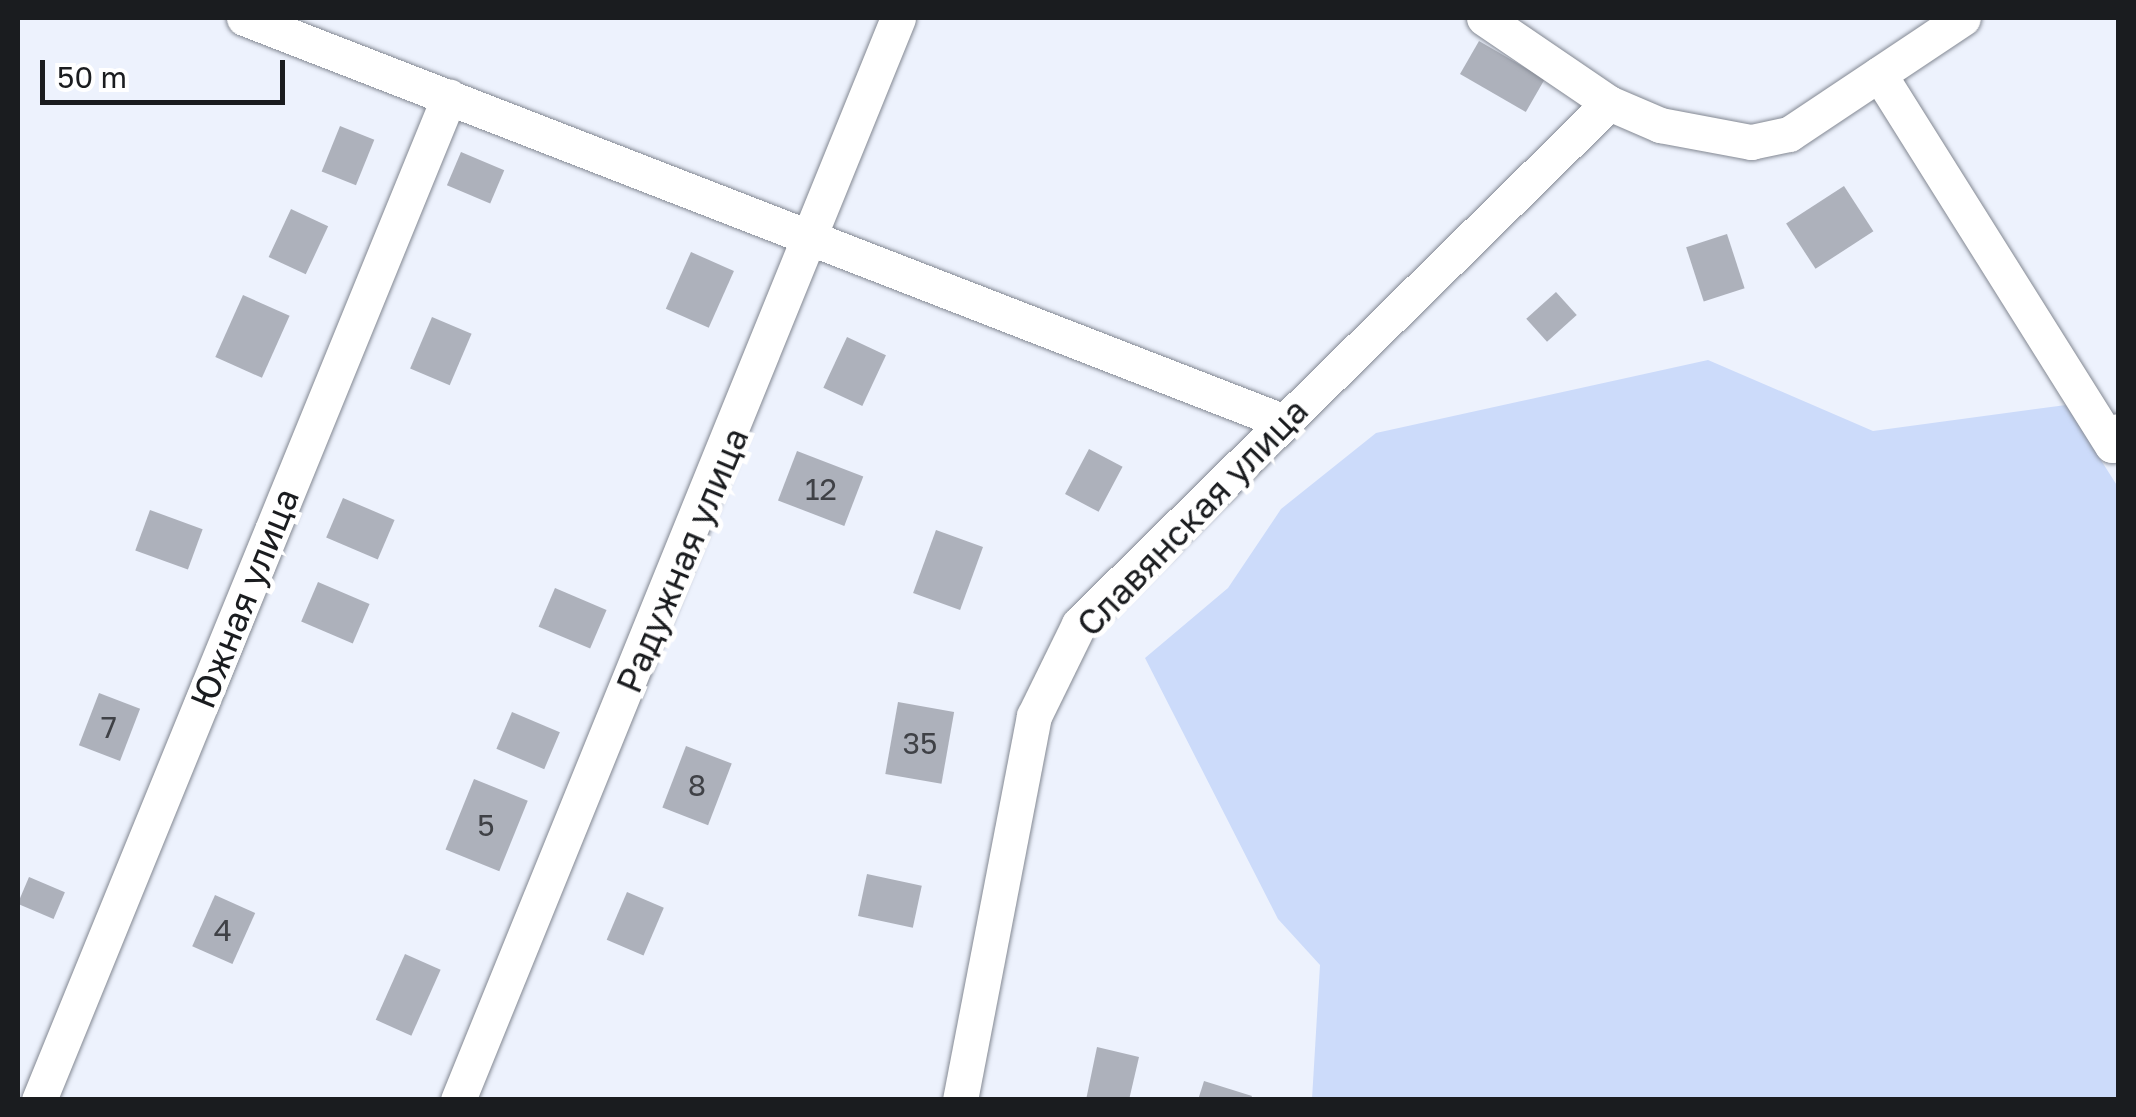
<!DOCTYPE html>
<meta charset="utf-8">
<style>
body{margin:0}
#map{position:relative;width:2136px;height:1117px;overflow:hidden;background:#edf2fd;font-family:"Golos Text",sans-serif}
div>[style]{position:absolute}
.green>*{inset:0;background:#ccdbfa}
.building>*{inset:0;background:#adb1bb;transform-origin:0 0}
.roads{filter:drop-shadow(0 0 2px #838892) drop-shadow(0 0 2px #838892)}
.minor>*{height:35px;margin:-17.5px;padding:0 17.5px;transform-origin:17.5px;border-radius:17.5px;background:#fff}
span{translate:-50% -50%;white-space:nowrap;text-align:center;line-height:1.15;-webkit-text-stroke:10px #fff;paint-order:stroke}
.number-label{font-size:30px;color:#3f4146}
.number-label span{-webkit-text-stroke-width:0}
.street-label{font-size:35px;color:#1a1c1f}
.frame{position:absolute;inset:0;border:20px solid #1a1c1f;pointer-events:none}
.scale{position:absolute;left:40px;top:60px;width:245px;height:45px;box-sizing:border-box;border:5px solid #1a1c1f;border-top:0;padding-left:12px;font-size:30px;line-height:35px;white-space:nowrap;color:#1a1c1f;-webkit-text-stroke:8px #fff;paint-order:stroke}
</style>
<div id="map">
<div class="green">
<div style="clip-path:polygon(1708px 360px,1873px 431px,2066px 405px,2118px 487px,2118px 1099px,1312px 1099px,1320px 965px,1278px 919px,1145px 658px,1228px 588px,1281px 509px,1376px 433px)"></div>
</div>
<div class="building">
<div style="left:1479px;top:41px;width:76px;height:38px;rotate:30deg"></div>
<div style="left:340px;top:126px;width:37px;height:49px;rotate:22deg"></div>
<div style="left:461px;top:152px;width:47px;height:36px;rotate:23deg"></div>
<div style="left:1844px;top:186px;width:54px;height:69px;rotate:57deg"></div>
<div style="left:291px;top:209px;width:41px;height:53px;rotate:25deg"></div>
<div style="left:1727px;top:234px;width:57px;height:43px;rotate:72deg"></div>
<div style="left:691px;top:252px;width:47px;height:62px;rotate:24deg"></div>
<div style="left:1556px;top:292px;width:31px;height:40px;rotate:48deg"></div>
<div style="left:243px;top:295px;width:51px;height:68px;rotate:24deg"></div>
<div style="left:432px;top:317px;width:43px;height:56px;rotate:23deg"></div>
<div style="left:847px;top:337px;width:43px;height:56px;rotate:25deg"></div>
<div style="left:1089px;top:449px;width:38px;height:51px;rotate:28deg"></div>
<div style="left:797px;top:451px;width:71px;height:53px;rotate:21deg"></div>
<div style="left:343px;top:498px;width:56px;height:43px;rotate:23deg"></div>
<div style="left:150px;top:510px;width:56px;height:43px;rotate:20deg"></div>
<div style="left:936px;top:530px;width:50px;height:67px;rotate:20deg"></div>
<div style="left:318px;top:582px;width:56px;height:43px;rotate:23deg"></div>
<div style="left:555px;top:588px;width:56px;height:42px;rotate:23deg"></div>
<div style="left:99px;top:693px;width:44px;height:56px;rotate:21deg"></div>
<div style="left:898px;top:702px;width:57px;height:73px;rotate:10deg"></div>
<div style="left:512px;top:712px;width:52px;height:40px;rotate:23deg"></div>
<div style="left:686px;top:746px;width:49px;height:66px;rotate:21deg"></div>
<div style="left:474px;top:779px;width:58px;height:76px;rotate:22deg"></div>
<div style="left:867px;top:874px;width:56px;height:43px;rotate:12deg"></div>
<div style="left:29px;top:877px;width:39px;height:29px;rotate:23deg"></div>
<div style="left:627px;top:892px;width:40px;height:52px;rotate:23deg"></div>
<div style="left:215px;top:895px;width:44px;height:56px;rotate:24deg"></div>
<div style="left:405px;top:954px;width:39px;height:72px;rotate:24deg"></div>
<div style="clip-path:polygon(1097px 1047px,1139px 1057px,1129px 1100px,1086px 1100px)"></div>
<div style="clip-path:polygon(1204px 1081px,1252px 1096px,1250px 1100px,1198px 1100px)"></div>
</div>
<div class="roads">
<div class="minor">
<div style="left:244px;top:18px;width:1113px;rotate:21.22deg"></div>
<div style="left:1484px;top:18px;width:151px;rotate:34.2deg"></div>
<div style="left:1609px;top:103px;width:56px;rotate:23.3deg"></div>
<div style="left:1660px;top:125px;width:93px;rotate:10.6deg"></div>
<div style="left:1751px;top:142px;width:39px;rotate:-12deg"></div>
<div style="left:1789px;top:134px;width:209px;rotate:-33.7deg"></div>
<div style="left:1879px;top:74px;width:438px;rotate:57.9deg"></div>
<div style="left:2112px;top:445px;width:15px;rotate:-67deg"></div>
<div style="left:39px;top:1100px;width:1084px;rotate:-67.77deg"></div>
<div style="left:458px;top:1100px;width:1168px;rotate:-67.87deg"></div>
<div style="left:960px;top:1100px;width:391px;rotate:-79.1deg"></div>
<div style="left:1034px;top:716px;width:102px;rotate:-63.9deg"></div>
<div style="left:1079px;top:624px;width:743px;rotate:-44.51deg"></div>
</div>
</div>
<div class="number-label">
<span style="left:821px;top:489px">12</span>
<span style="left:109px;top:727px">7</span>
<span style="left:920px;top:743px">35</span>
<span style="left:697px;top:785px">8</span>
<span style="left:486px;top:825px">5</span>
<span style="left:223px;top:930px">4</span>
</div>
<div class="street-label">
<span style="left:1192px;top:517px;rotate:-46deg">Славянская улица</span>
<span style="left:682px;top:560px;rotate:-67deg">Радужная улица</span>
<span style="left:244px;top:598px;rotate:-68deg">Южная улица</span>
</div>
<div class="frame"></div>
<div class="scale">50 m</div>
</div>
